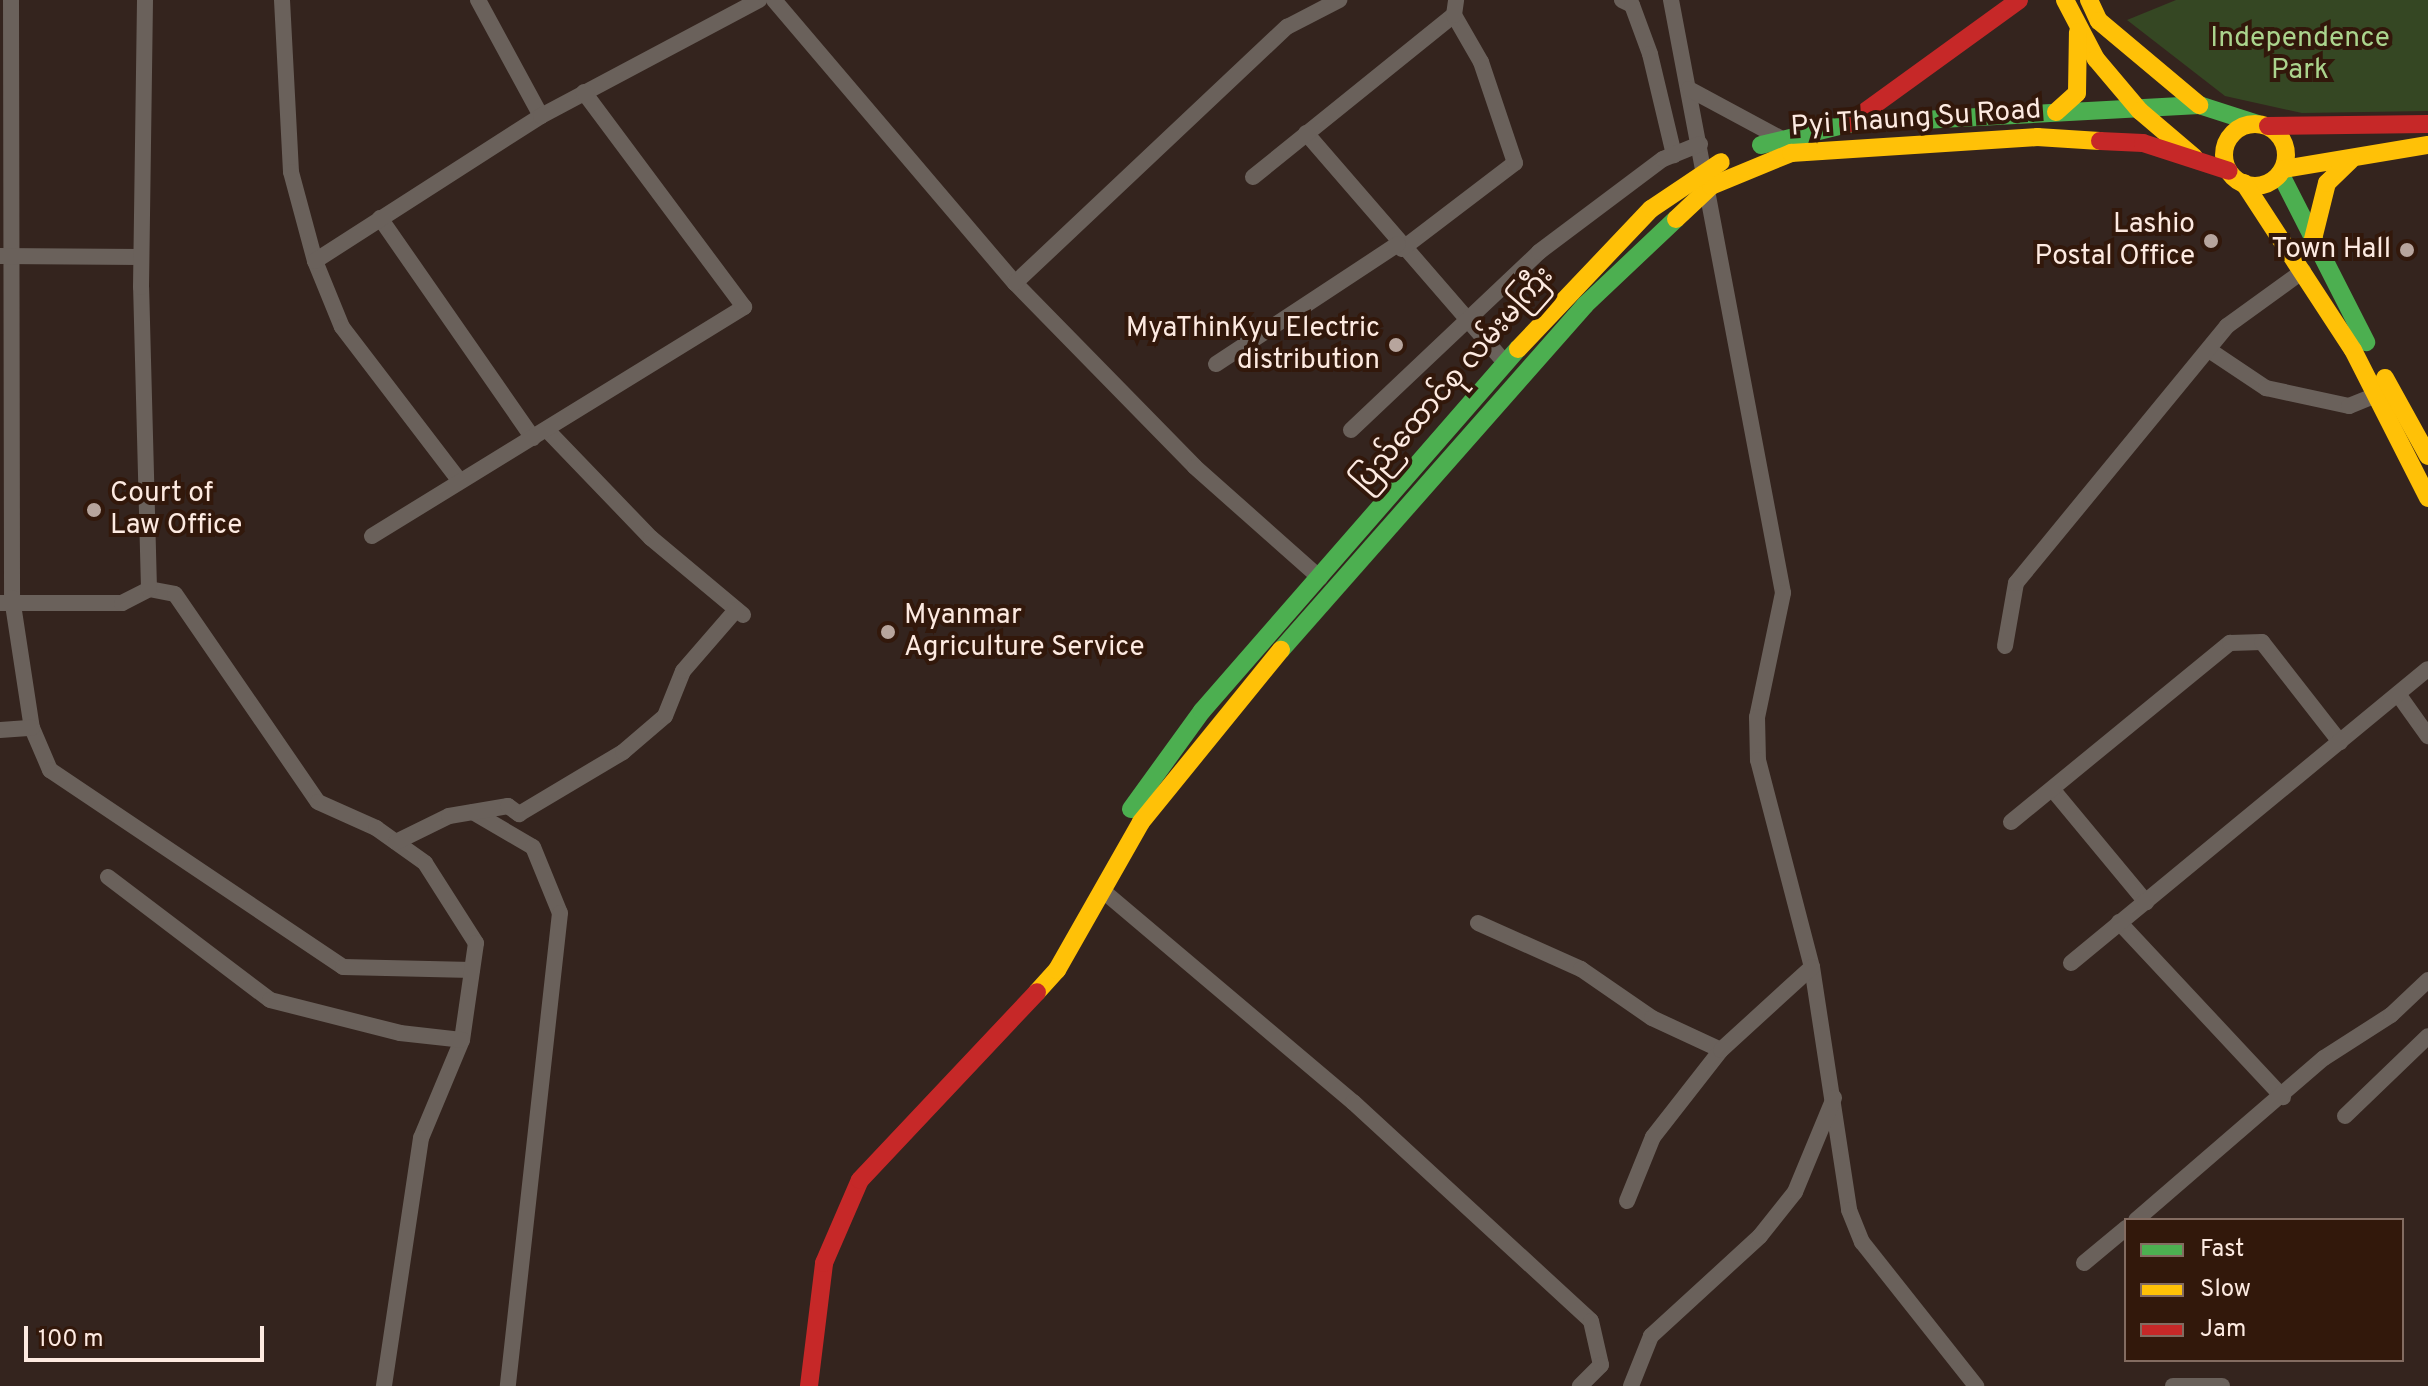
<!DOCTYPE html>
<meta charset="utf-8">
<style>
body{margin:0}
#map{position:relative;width:2428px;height:1386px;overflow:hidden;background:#34241e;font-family:Overpass,"Noto Sans Myanmar",sans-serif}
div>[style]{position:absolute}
.green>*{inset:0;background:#354723}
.street>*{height:16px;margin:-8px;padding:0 8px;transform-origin:8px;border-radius:8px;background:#6a615b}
.fast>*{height:18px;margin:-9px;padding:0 9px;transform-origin:9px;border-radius:9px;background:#4caf50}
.slow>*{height:18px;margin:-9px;padding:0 9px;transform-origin:9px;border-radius:9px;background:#ffc107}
.slow>.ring{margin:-9px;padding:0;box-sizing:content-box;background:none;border:18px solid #ffc107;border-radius:50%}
.jam>*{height:18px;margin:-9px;padding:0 9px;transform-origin:9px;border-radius:9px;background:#c62828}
.dots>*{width:22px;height:22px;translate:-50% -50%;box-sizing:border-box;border:4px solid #32180b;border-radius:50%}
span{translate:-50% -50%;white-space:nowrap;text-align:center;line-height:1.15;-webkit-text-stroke:8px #32180b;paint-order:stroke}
.park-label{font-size:28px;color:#abd48d}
.street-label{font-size:28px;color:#fdeae1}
.poi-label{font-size:28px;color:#fdeae1}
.right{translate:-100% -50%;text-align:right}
.left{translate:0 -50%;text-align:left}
.legend{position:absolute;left:2124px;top:1218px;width:280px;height:144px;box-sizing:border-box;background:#32180b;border:2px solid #836c61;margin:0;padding:10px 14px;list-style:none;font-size:24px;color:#fdeae1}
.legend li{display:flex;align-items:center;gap:16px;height:40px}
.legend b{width:40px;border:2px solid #836c61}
.scale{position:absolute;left:24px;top:1326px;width:240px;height:36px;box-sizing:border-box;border:4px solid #fdeae1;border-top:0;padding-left:10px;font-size:24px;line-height:28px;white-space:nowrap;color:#fdeae1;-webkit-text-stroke:6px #32180b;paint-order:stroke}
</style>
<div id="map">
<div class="green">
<div style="clip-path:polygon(2176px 0,2428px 0,2428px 111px,2302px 113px,2225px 96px,2127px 20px)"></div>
</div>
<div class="street">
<div style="left:11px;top:0;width:598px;rotate:89.9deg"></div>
<div style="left:12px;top:598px;width:132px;rotate:81.3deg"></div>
<div style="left:32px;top:728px;width:46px;rotate:66.8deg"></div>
<div style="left:50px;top:770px;width:353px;rotate:33.9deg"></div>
<div style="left:343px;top:967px;width:129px;rotate:1.3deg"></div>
<div style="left:282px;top:0;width:172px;rotate:87deg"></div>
<div style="left:291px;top:172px;width:92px;rotate:74.9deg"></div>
<div style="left:315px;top:261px;width:71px;rotate:67.8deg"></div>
<div style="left:342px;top:327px;width:193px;rotate:52.6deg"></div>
<div style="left:478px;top:0;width:132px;rotate:61.5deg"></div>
<div style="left:774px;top:0;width:372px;rotate:49.6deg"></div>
<div style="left:1015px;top:283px;width:257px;rotate:45.6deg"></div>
<div style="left:1195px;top:467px;width:167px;rotate:41.6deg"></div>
<div style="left:1622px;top:0;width:11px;rotate:27deg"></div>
<div style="left:1632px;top:5px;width:52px;rotate:69.8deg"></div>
<div style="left:1650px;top:54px;width:104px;rotate:76.6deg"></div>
<div style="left:1671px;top:0;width:603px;rotate:79.3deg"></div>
<div style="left:1783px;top:593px;width:127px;rotate:101.8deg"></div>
<div style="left:1757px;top:717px;width:43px;rotate:88.7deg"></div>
<div style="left:1758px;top:760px;width:214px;rotate:75.4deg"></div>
<div style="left:1812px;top:967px;width:246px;rotate:81.3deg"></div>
<div style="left:1849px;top:1210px;width:35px;rotate:68deg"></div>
<div style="left:1862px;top:1242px;width:184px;rotate:51.6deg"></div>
<div style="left:1689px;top:89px;width:103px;rotate:28.3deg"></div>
<div style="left:1306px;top:133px;width:304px;rotate:49.1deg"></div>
<div style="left:1253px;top:177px;width:258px;rotate:-38.9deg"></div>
<div style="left:380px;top:218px;width:268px;rotate:55.2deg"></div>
<div style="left:1402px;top:249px;width:142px;rotate:-37.3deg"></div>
<div style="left:1515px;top:163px;width:107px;rotate:-108.6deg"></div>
<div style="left:1481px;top:62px;width:54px;rotate:-119.9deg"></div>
<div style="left:1454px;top:15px;width:15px;rotate:-82deg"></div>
<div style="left:0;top:256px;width:141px;rotate:0.4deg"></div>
<div style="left:315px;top:261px;width:269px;rotate:-32.7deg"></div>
<div style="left:541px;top:116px;width:247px;rotate:-28deg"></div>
<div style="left:1015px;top:283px;width:374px;rotate:-43.3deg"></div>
<div style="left:1287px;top:27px;width:59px;rotate:-27.4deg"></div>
<div style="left:2209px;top:350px;width:69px;rotate:33.7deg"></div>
<div style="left:2266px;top:388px;width:85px;rotate:12.2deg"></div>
<div style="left:2349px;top:406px;width:29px;rotate:-22deg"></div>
<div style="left:1216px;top:364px;width:218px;rotate:-33.4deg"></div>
<div style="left:547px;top:430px;width:150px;rotate:46.1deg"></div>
<div style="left:651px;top:538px;width:120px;rotate:39.9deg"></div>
<div style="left:1351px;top:430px;width:259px;rotate:-43.4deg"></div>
<div style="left:1539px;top:252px;width:155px;rotate:-36.9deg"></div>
<div style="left:1663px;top:159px;width:40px;rotate:-22deg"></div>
<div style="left:372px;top:536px;width:437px;rotate:-31.6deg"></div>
<div style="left:744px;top:307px;width:268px;rotate:-126.7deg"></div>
<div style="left:149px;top:589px;width:26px;rotate:11deg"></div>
<div style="left:175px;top:594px;width:252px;rotate:55.5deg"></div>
<div style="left:318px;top:802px;width:64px;rotate:24.1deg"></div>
<div style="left:376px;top:828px;width:60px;rotate:35.5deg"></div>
<div style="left:425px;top:863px;width:95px;rotate:57.5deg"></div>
<div style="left:476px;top:943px;width:98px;rotate:98.2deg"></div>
<div style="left:462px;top:1040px;width:106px;rotate:112.7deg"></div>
<div style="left:421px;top:1138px;width:251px;rotate:98.5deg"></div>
<div style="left:0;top:603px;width:122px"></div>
<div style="left:122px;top:603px;width:30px;rotate:-27deg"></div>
<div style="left:149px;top:589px;width:302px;rotate:-91.5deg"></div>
<div style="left:141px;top:287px;width:287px;rotate:-89.2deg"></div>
<div style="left:2005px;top:646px;width:64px;rotate:-80.1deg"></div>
<div style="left:2016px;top:583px;width:333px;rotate:-50.6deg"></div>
<div style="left:2227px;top:326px;width:94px;rotate:-35.9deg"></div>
<div style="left:2398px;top:694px;width:52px;rotate:54.5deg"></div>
<div style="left:0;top:730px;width:32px;rotate:-4deg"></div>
<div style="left:2053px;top:790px;width:146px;rotate:50.3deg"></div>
<div style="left:473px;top:812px;width:69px;rotate:30.3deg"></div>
<div style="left:533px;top:847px;width:71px;rotate:67.8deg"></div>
<div style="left:560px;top:913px;width:476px;rotate:96.3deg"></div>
<div style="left:2011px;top:822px;width:283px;rotate:-39.3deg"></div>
<div style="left:2230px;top:643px;width:32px;rotate:-2deg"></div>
<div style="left:2262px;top:642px;width:127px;rotate:52deg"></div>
<div style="left:396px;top:842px;width:59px;rotate:-26.1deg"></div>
<div style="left:449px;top:816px;width:60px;rotate:-9.6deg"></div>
<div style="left:508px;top:806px;width:14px;rotate:36deg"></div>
<div style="left:519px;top:814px;width:121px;rotate:-30.8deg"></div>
<div style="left:623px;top:752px;width:55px;rotate:-40.6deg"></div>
<div style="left:665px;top:716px;width:48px;rotate:-68.2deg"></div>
<div style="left:683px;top:671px;width:81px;rotate:-49deg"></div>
<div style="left:108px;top:877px;width:203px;rotate:37.2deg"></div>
<div style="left:270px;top:1000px;width:134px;rotate:14.2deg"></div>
<div style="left:400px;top:1033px;width:62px;rotate:6.4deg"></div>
<div style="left:1102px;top:890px;width:329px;rotate:40.2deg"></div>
<div style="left:1353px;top:1102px;width:323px;rotate:42.6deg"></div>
<div style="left:1591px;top:1321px;width:45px;rotate:77.2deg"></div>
<div style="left:1601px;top:1365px;width:30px;rotate:135deg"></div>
<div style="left:2119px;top:922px;width:240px;rotate:46.9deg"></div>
<div style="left:1478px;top:923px;width:113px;rotate:24.1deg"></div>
<div style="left:1581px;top:969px;width:86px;rotate:34.6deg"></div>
<div style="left:1652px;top:1018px;width:76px;rotate:24.9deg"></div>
<div style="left:2071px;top:963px;width:462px;rotate:-39.5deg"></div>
<div style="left:2345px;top:1116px;width:115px;rotate:-43.9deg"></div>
<div style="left:1627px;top:1201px;width:69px;rotate:-67.9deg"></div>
<div style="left:1653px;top:1137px;width:110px;rotate:-52deg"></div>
<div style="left:1721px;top:1050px;width:123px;rotate:-42.4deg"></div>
<div style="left:2136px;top:1220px;width:248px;rotate:-40.8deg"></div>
<div style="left:2324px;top:1058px;width:80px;rotate:-32.7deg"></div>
<div style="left:2391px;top:1015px;width:51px;rotate:-43.4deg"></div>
<div style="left:2084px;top:1263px;width:55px;rotate:-39.8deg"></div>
<div style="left:1631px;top:1386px;width:54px;rotate:-68.2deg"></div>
<div style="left:1651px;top:1336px;width:148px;rotate:-42.5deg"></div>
<div style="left:1760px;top:1236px;width:56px;rotate:-51.5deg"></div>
<div style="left:1795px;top:1192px;width:102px;rotate:-67.5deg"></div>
<div style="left:2173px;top:1386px;width:49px"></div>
</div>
<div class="fast">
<div style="left:1761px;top:145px;width:89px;rotate:-13.6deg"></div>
<div style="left:1848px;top:124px;width:352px;rotate:-3.1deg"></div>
<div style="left:2199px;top:105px;width:62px;rotate:17.9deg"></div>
<div style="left:2280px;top:173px;width:190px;rotate:63deg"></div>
<div style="left:1281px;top:650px;width:460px;rotate:-48.6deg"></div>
<div style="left:1585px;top:305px;width:125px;rotate:-43.4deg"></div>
<div style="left:1131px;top:809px;width:121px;rotate:-54.1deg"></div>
<div style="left:1202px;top:711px;width:481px;rotate:-48.9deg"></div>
</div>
<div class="slow">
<div style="left:2065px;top:0;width:67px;rotate:62.3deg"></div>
<div style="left:2096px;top:59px;width:68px;rotate:49.8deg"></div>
<div style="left:2140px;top:111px;width:71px;rotate:40.4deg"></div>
<div style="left:2089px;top:0;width:23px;rotate:65deg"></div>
<div style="left:2099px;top:21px;width:131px;rotate:40deg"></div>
<div style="left:2056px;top:112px;width:28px;rotate:-42deg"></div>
<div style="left:2077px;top:93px;width:61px;rotate:-89.1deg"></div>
<div class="ring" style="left:2224px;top:124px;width:44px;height:44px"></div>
<div style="left:2284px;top:169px;width:146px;rotate:-9.5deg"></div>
<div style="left:2244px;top:183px;width:199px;rotate:56.9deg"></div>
<div style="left:2353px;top:350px;width:166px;rotate:63.1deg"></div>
<div style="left:1676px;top:219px;width:48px;rotate:-43.3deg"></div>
<div style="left:1711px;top:186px;width:87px;rotate:-22.4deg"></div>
<div style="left:1791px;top:153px;width:247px;rotate:-3.7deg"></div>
<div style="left:2037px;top:137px;width:63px;rotate:3.6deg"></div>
<div style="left:2312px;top:243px;width:62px;rotate:-76deg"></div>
<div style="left:2327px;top:183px;width:33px;rotate:-44deg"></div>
<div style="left:1518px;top:349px;width:193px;rotate:-46.5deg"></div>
<div style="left:1651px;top:209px;width:84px;rotate:-33.9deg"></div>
<div style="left:2385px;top:378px;width:89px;rotate:61.1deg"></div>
<div style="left:1037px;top:992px;width:30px;rotate:-48deg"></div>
<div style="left:1057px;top:970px;width:170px;rotate:-60.4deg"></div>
<div style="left:1141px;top:822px;width:222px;rotate:-50.9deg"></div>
</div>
<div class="jam">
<div style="left:1848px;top:124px;width:211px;rotate:-35.9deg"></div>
<div style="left:2268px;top:126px;width:160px;rotate:-0.7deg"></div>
<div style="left:2100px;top:141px;width:43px;rotate:2.7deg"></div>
<div style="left:2143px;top:143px;width:90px;rotate:18deg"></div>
<div style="left:809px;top:1386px;width:124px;rotate:-83deg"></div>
<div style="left:824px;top:1263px;width:90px;rotate:-66.6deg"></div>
<div style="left:860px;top:1180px;width:258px;rotate:-46.7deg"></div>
</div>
<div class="dots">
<div style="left:2211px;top:241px;background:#b7a59d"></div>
<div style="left:2407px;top:250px;background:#b7a59d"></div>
<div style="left:1396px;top:345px;background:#b7a59d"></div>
<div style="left:94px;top:510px;background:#b7a59d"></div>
<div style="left:888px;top:632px;background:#b7a59d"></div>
</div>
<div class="park-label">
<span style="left:2300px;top:55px">Independence<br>Park</span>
</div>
<div class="street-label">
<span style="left:1916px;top:119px;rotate:-4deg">Pyi Thaung Su Road</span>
<span style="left:1454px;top:380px;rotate:-49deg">ပြည်ထောင်စု လမ်းမကြီး</span>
</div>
<div class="poi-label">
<span class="right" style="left:2195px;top:241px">Lashio<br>Postal Office</span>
<span class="right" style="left:2391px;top:250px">Town Hall</span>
<span class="right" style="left:1380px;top:345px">MyaThinKyu Electric<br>distribution</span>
<span class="left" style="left:110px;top:510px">Court of<br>Law Office</span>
<span class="left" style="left:904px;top:632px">Myanmar<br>Agriculture Service</span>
</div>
<ul class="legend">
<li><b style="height:10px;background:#4caf50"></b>Fast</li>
<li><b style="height:10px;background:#ffc107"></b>Slow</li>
<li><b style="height:10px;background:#c62828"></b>Jam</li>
</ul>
<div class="scale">100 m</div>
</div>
